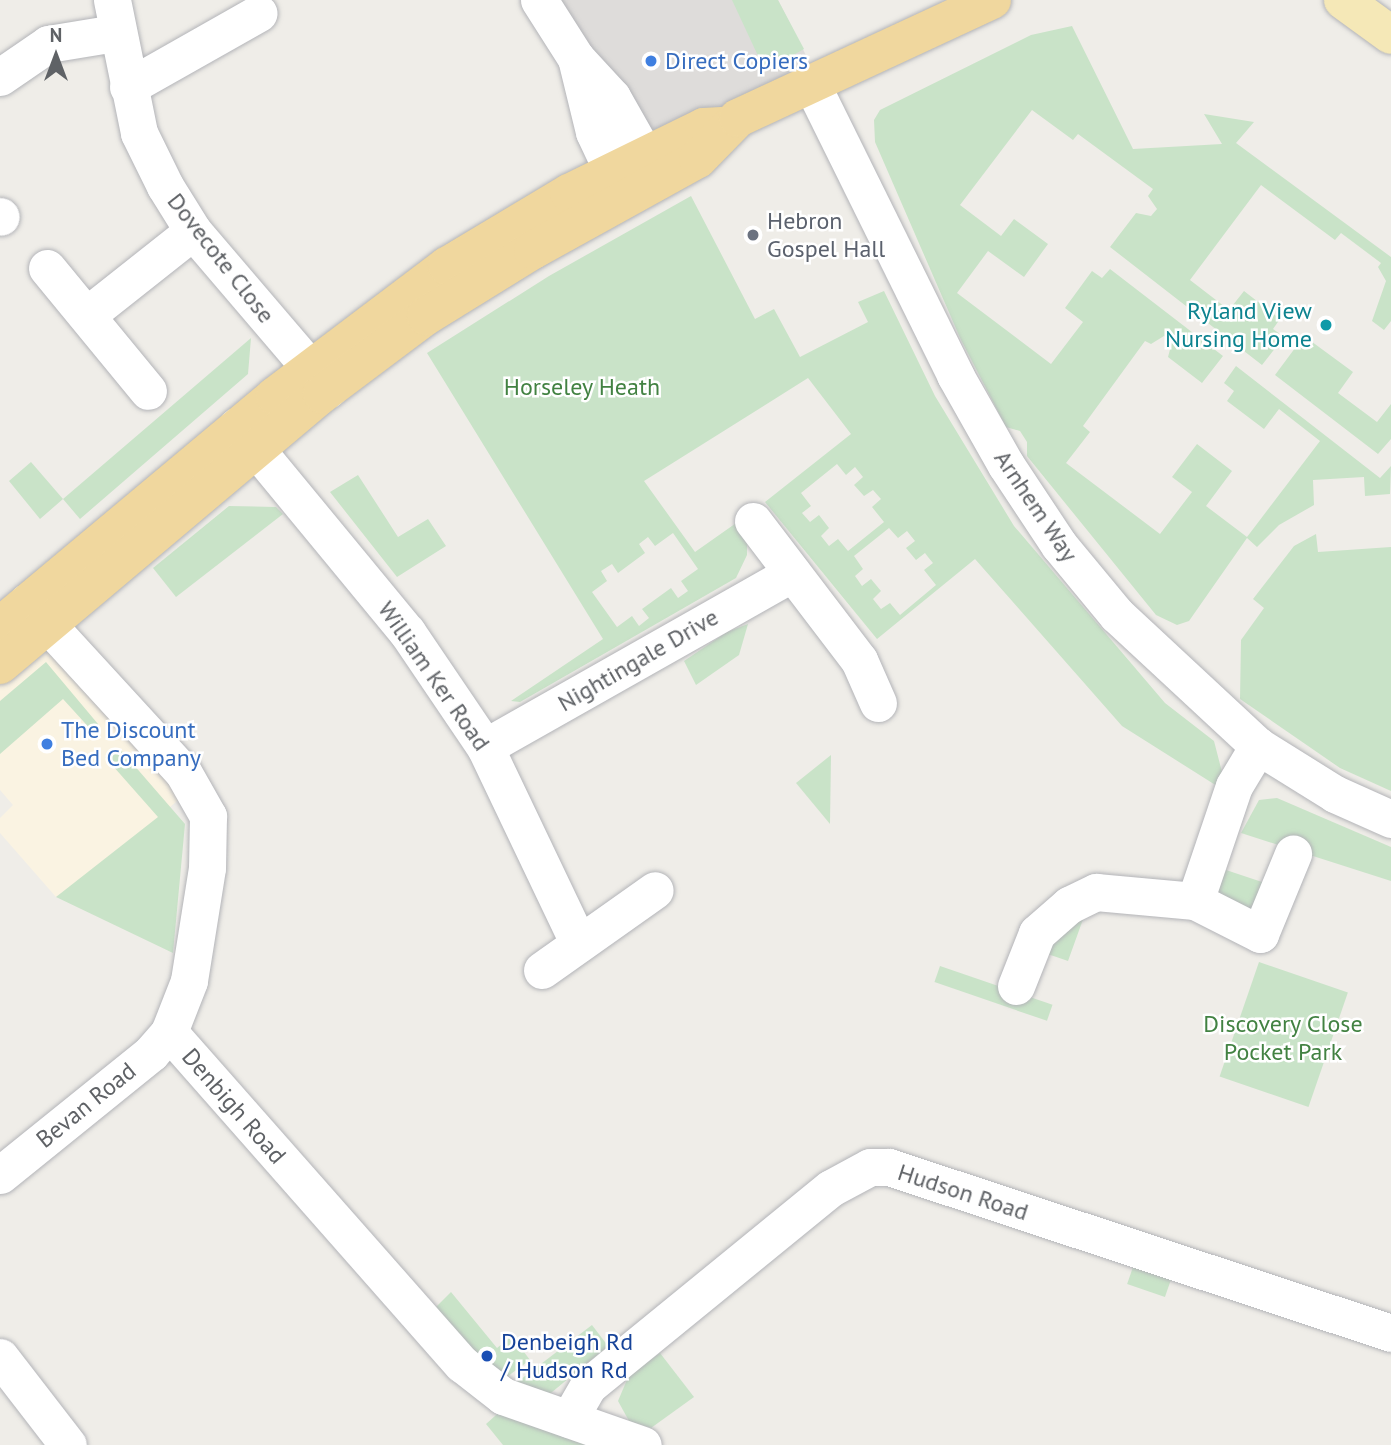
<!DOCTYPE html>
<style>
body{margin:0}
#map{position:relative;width:1391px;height:1445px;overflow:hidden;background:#efede8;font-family:"PT Sans",sans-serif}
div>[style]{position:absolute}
.commercial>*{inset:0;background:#faf3e2}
.industrial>*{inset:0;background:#dedcda}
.green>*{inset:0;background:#c9e3c8;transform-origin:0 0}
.roads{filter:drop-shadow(0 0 2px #b3b4b8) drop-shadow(0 0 2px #b3b4b8)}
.minor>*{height:37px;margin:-18.5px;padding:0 18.5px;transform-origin:18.5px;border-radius:18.5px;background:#fff}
.major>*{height:38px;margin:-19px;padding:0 19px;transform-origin:19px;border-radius:19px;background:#f5e8b7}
.highway>*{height:38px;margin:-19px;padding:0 19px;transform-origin:19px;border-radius:19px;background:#f0d79e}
.dots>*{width:19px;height:19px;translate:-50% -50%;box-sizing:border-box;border:4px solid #fff;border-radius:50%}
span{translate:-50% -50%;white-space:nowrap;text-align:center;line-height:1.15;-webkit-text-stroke:5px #fff;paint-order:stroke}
.shop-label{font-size:24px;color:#366cbe}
.left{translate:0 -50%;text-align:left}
.worship-label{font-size:24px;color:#5b616d}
.street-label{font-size:24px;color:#5f6266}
.culture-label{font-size:24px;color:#0d838f}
.right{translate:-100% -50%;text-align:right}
.park-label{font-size:24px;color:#428242}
.transit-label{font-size:24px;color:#164399}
.north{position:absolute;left:21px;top:21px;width:70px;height:70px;-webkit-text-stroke:5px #fff;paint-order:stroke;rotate:0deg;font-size:19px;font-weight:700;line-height:28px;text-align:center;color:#5f6266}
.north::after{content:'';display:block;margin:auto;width:24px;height:32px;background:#5f6266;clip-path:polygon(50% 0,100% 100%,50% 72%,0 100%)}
</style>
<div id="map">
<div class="commercial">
<div style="clip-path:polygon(36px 612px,193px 787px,115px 855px,56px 897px,0 833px,0 818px,13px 805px,0 790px,0 644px)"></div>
</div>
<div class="industrial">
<div style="clip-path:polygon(539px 0,778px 0,818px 79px,670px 156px)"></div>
</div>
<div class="green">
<div style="clip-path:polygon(732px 0,778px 0,804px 49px,765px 71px)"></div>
<div style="clip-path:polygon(1072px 26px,1133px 149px,1222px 144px,1204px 114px,1254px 122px,1236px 143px,1391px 257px,1391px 321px,1384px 330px,1372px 321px,1386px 281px,1378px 267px,1381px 263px,1341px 233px,1335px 240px,1261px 185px,1190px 280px,1229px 310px,1244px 291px,1280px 319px,1273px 329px,1284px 337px,1262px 365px,1110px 247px,1136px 213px,1151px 216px,1157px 209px,1148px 196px,1153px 189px,1078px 134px,1073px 140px,1032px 110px,960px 205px,1001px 236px,1014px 219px,1048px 244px,1024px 277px,988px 251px,957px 293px,1051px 364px,1083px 322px,1065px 308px,1092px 271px,1102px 278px,1110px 269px,1223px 356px,1202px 383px,1168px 357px,1172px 342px,1164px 336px,1151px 344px,1145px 341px,1083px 426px,1090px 432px,1066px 463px,1160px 534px,1192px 492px,1172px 477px,1197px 444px,1232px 471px,1206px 506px,1247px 537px,1320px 441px,1279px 409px,1264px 429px,1227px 401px,1234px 391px,1224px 383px,1236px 366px,1380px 478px,1391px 466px,1390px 494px,1365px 496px,1364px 477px,1313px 480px,1314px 505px,1279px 525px,1257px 547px,1247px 538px,1189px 621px,1177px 625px,1156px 615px,1027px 456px,1027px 442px,1020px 431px,1006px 427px,961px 340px,875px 142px,874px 120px,880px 110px,1031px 35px)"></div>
<div style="clip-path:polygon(evenodd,691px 196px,755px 319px,774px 309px,800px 357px,868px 322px,858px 302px,884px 291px,935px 396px,1014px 526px,1165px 703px,1214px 741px,1222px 772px,1217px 786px,1122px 726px,975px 559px,877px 639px,765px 502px,851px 434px,808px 378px,644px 481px,695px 552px,739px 521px,747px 539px,747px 555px,736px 578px,520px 702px,511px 701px,603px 639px,427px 353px,549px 276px,691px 196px,837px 464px,846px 475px,855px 467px,863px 477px,854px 485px,864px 496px,873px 490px,881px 499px,872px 507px,884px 522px,848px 551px,838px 539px,829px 546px,821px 536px,829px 528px,819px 515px,810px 522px,802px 513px,811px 506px,801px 493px,837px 464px,691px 196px,889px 528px,898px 538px,907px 531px,915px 541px,906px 548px,916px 560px,925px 553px,928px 557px,933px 563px,924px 570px,936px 585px,900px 615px,890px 603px,881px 609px,873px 599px,881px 591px,871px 579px,862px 586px,855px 576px,863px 569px,854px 556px,889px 528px,691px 196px,673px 533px,698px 569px,681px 581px,688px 591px,678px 598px,671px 588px,642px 609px,649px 618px,639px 626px,632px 616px,617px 627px,592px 592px,607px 581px,601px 571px,612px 564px,618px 573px,645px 553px,639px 544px,648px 537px,655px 546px,673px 533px)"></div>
<div style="clip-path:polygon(1304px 336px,1353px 372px,1338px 393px,1377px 422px,1391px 404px,1391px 439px,1378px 454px,1275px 375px)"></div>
<div style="clip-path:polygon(251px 338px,248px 374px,80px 519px,63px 499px,40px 519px,9px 481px,31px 462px,63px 499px)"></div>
<div style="clip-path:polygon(358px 475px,398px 537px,428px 519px,446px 546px,397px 577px,330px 492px)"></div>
<div style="clip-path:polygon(229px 506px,276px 507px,283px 514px,176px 597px,153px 568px)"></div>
<div style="clip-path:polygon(1316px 534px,1318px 552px,1391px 547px,1391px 791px,1340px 768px,1240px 699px,1241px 640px,1264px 608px,1253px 599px,1294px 546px)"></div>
<div style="clip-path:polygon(748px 624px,739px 655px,696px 685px,684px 661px,727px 632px)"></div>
<div style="clip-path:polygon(46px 662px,98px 724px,94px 733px,63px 699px,0 754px,0 701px)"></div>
<div style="clip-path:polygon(120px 749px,185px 824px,173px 953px,56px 897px,158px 817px,105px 757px)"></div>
<div style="clip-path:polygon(831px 755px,830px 824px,796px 783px)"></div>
<div style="clip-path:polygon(1277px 798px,1391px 847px,1391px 881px,1241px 833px,1259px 800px)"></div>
<div style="clip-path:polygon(1217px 867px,1265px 883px,1259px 916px,1221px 897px,1216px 889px)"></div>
<div style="clip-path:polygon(1086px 911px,1068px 961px,1042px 952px,1059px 940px,1067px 920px)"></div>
<div style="left:1259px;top:962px;width:94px;height:121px;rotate:19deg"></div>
<div style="left:940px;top:966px;width:119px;height:17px;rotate:19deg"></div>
<div style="left:1133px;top:1267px;width:40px;height:18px;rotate:19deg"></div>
<div style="clip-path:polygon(451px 1292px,497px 1348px,512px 1336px,530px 1360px,504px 1379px,474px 1357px,433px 1310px)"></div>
<div style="clip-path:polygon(592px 1325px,608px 1346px,546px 1397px,512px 1386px)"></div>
<div style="clip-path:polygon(660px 1353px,694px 1397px,651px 1428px,629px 1421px,618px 1401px,629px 1375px)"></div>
<div style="clip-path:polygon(505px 1407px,588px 1445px,503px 1445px,486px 1424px)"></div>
</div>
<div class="roads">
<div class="minor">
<div style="left:112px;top:0;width:136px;rotate:78.5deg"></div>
<div style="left:139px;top:133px;width:59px;rotate:63.9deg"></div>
<div style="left:165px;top:186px;width:53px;rotate:58.1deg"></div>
<div style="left:193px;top:231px;width:208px;rotate:49.5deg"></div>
<div style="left:539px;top:0;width:69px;rotate:57.5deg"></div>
<div style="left:576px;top:58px;width:53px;rotate:47.3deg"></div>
<div style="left:612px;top:97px;width:95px;rotate:60.5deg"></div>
<div style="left:576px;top:58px;width:76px;rotate:76.3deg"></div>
<div style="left:594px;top:132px;width:73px;rotate:64.8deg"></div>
<div style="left:0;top:77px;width:58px;rotate:-34.5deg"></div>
<div style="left:48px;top:44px;width:68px;rotate:-9.3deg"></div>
<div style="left:811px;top:83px;width:326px;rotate:63.7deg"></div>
<div style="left:955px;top:375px;width:103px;rotate:60.5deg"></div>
<div style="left:1006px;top:465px;width:96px;rotate:56.5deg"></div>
<div style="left:1059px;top:545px;width:91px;rotate:50.4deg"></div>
<div style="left:1117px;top:615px;width:192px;rotate:42.9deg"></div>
<div style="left:1258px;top:746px;width:91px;rotate:31.9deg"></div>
<div style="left:1335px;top:794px;width:61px;rotate:24.1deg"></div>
<div style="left:128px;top:87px;width:150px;rotate:-29.5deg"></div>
<div style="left:0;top:216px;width:1px;rotate:45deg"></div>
<div style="left:47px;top:268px;width:159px;rotate:50.6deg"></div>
<div style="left:87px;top:315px;width:135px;rotate:-38.4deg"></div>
<div style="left:237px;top:426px;width:267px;rotate:50.5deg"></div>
<div style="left:407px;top:632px;width:139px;rotate:55.9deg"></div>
<div style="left:485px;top:747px;width:216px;rotate:64.5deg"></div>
<div style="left:753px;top:521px;width:175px;rotate:52.7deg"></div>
<div style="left:859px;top:660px;width:47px;rotate:66.2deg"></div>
<div style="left:27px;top:602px;width:231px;rotate:47.5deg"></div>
<div style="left:183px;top:772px;width:51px;rotate:60.4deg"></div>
<div style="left:208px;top:816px;width:52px;rotate:91.1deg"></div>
<div style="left:207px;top:868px;width:114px;rotate:99.1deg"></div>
<div style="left:189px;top:981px;width:55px;rotate:111.4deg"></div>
<div style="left:169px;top:1032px;width:443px;rotate:48.6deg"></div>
<div style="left:462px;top:1364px;width:52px;rotate:38deg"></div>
<div style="left:503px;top:1396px;width:148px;rotate:19.3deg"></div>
<div style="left:485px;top:747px;width:353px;rotate:-29.5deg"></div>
<div style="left:1195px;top:901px;width:121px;rotate:-71.3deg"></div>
<div style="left:1234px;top:786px;width:47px;rotate:-59deg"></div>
<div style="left:542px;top:970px;width:138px;rotate:-35.3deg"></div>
<div style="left:1016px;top:986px;width:57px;rotate:-68.4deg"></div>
<div style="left:1037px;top:933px;width:43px;rotate:-41.2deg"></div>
<div style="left:1069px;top:905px;width:30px;rotate:-26deg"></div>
<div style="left:1096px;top:892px;width:99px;rotate:5.2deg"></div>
<div style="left:1195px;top:901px;width:73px;rotate:26.9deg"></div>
<div style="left:1260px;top:934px;width:87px;rotate:-67.6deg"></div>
<div style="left:0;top:1175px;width:194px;rotate:-38.9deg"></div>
<div style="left:151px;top:1053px;width:28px;rotate:-49deg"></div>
<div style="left:0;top:1357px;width:111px;rotate:52.3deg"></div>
<div style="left:569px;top:1419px;width:38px;rotate:-60deg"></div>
<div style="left:588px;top:1386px;width:313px;rotate:-39.2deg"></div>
<div style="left:831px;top:1188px;width:44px;rotate:-28.3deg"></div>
<div style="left:870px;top:1167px;width:19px"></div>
<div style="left:889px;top:1167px;width:529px;rotate:18.3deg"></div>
</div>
<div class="major">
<div style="left:1343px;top:0;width:59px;rotate:36.1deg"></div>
</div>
<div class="highway">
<div style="left:0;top:626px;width:359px;rotate:-39.9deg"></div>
<div style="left:275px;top:396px;width:216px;rotate:-37.1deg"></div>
<div style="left:447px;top:266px;width:142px;rotate:-30.9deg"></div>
<div style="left:569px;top:193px;width:150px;rotate:-26.1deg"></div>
<div style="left:704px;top:127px;width:22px;rotate:-3deg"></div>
<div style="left:0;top:665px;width:421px;rotate:-40.1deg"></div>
<div style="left:322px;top:394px;width:130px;rotate:-36.9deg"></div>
<div style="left:426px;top:316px;width:126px;rotate:-31.7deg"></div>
<div style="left:533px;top:250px;width:188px;rotate:-28.9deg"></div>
<div style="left:698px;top:159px;width:57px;rotate:-45.7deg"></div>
<div style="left:738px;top:118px;width:280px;rotate:-24.9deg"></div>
</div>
</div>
<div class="dots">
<div style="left:651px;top:61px;background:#3f7fe0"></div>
<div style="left:753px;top:235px;background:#6b7280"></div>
<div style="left:1326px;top:325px;background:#0f9aa8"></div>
<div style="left:47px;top:744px;background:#3f7fe0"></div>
<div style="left:487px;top:1356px;background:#1a4fb4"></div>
</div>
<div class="shop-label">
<span class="left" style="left:665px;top:61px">Direct Copiers</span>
<span class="left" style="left:61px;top:744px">The Discount<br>Bed Company</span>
</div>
<div class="worship-label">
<span class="left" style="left:767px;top:235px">Hebron<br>Gospel Hall</span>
</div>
<div class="street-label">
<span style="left:221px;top:258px;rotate:52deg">Dovecote Close</span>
<span style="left:1036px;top:506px;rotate:56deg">Arnhem Way</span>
<span style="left:638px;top:660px;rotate:-30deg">Nightingale Drive</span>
<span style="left:434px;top:676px;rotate:55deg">William Ker Road</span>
<span style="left:86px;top:1105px;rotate:-39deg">Bevan Road</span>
<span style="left:234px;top:1106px;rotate:49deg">Denbigh Road</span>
<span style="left:963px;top:1192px;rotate:18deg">Hudson Road</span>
</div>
<div class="culture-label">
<span class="right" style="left:1312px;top:325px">Ryland View<br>Nursing Home</span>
</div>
<div class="park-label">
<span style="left:582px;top:387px">Horseley Heath</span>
<span style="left:1283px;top:1038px">Discovery Close<br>Pocket Park</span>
</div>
<div class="transit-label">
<span class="left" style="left:501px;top:1356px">Denbeigh Rd<br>/ Hudson Rd</span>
</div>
<div class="north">N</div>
</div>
